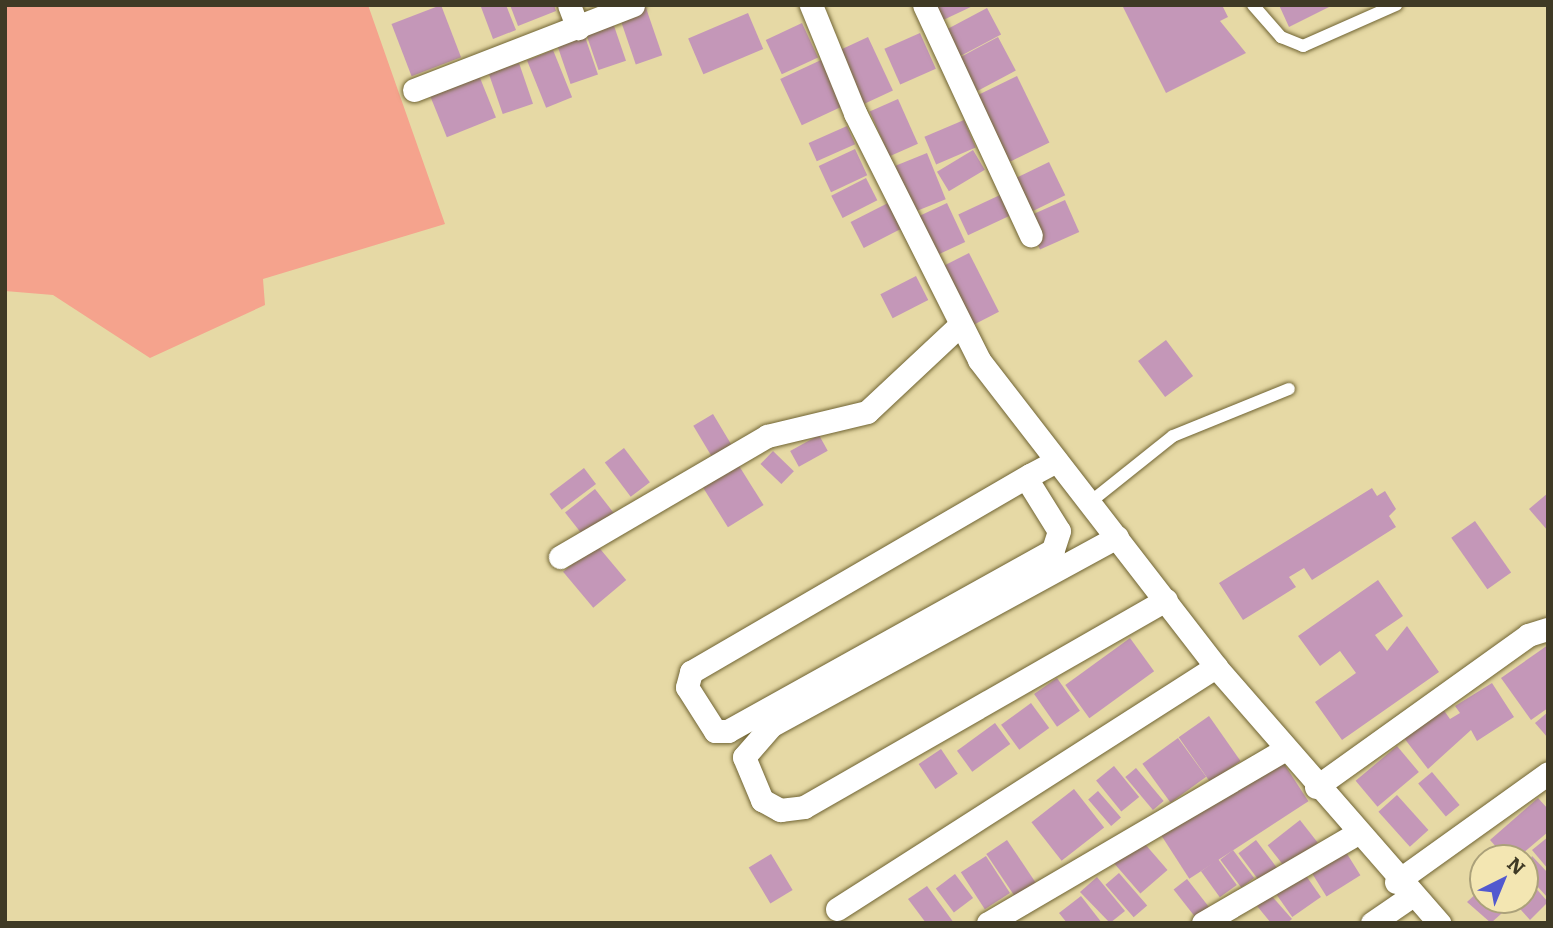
<!DOCTYPE html>
<style>
body{margin:0}
#map{position:relative;width:1553px;height:928px;overflow:hidden;background:#e6d9a5;font-family:Literata,serif}
div>[style]{position:absolute}
.green>*{inset:0;background:#f5a38d}
.building>*{inset:0;background:#c497b8;transform-origin:0 0}
.roads{filter:drop-shadow(0 0 2px #706433) drop-shadow(0 0 2px #706433)}
.lane>*{height:12px;margin:-6px;padding:0 6px;transform-origin:6px;border-radius:6px;background:#fff}
.street>*{height:23px;margin:-11.5px;padding:0 11.5px;transform-origin:11.5px;border-radius:11.5px;background:#fff}
span{translate:-50% -50%;white-space:nowrap;text-align:center;line-height:1.15;-webkit-text-stroke:6px #f3e6b2;paint-order:stroke}
.frame{position:absolute;inset:0;border:7px solid #3f3a25;pointer-events:none}
.north{position:absolute;left:1469px;top:844px;width:70px;height:70px;box-sizing:border-box;background:#f3e6b2;border:2px solid #aba17a;border-radius:50%;rotate:43deg;font-size:19px;font-weight:700;line-height:28px;text-align:center;color:#3f3a25}
.north::after{content:'';display:block;margin:auto;width:24px;height:32px;background:#5259cf;clip-path:polygon(50% 0,100% 100%,50% 72%,0 100%)}
</style>
<div id="map">
<div class="green">
<div style="clip-path:polygon(5px 5px,368px 5px,445px 224px,263px 279px,265px 305px,150px 358px,53px 295px,5px 291px)"></div>
</div>
<div class="building">
<div style="left:441px;top:5px;width:56px;height:53px;rotate:69deg"></div>
<div style="clip-path:polygon(506px 5px,516px 30px,493px 39px,481px 7px)"></div>
<div style="clip-path:polygon(510px 5px,554px 5px,556px 11px,518px 26px)"></div>
<div style="clip-path:polygon(931px 5px,975px 5px,939px 22px)"></div>
<div style="clip-path:polygon(1122px 5px,1222px 5px,1228px 17px,1220px 21px,1246px 53px,1166px 93px)"></div>
<div style="clip-path:polygon(1279px 5px,1333px 5px,1289px 27px)"></div>
<div style="left:646px;top:8px;width:50px;height:28px;rotate:71deg"></div>
<div style="left:987px;top:8px;width:30px;height:48px;rotate:62deg"></div>
<div style="left:748px;top:13px;width:39px;height:65px;rotate:67deg"></div>
<div style="left:612px;top:20px;width:43px;height:29px;rotate:71deg"></div>
<div style="left:802px;top:23px;width:38px;height:40px;rotate:65deg"></div>
<div style="left:583px;top:31px;width:46px;height:29px;rotate:71deg"></div>
<div style="left:920px;top:33px;width:39px;height:39px;rotate:66deg"></div>
<div style="left:868px;top:37px;width:59px;height:35px;rotate:65deg"></div>
<div style="left:998px;top:37px;width:38px;height:44px;rotate:62deg"></div>
<div style="left:553px;top:50px;width:51px;height:28px;rotate:68deg"></div>
<div style="left:821px;top:60px;width:51px;height:45px;rotate:65deg"></div>
<div style="left:519px;top:63px;width:43px;height:32px;rotate:71deg"></div>
<div style="left:478px;top:73px;width:48px;height:53px;rotate:68deg"></div>
<div style="left:1017px;top:76px;width:74px;height:44px;rotate:64deg"></div>
<div style="left:898px;top:99px;width:49px;height:31px;rotate:66deg"></div>
<div style="left:964px;top:120px;width:30px;height:43px;rotate:67deg"></div>
<div style="left:847px;top:126px;width:20px;height:42px;rotate:66deg"></div>
<div style="left:855px;top:149px;width:29px;height:40px;rotate:65deg"></div>
<div style="left:973px;top:150px;width:23px;height:42px;rotate:59deg"></div>
<div style="left:927px;top:153px;width:50px;height:34px;rotate:68deg"></div>
<div style="left:1049px;top:162px;width:37px;height:37px;rotate:64deg"></div>
<div style="left:866px;top:178px;width:25px;height:39px;rotate:63deg"></div>
<div style="left:1000px;top:195px;width:23px;height:46px;rotate:65deg"></div>
<div style="left:1065px;top:200px;width:35px;height:43px;rotate:66deg"></div>
<div style="left:888px;top:203px;width:29px;height:42px;rotate:63deg"></div>
<div style="left:947px;top:203px;width:43px;height:37px;rotate:65deg"></div>
<div style="left:969px;top:253px;width:66px;height:41px;rotate:63deg"></div>
<div style="left:916px;top:276px;width:27px;height:40px;rotate:63deg"></div>
<div style="left:1166px;top:340px;width:45px;height:35px;rotate:53deg"></div>
<div style="left:713px;top:414px;width:44px;height:23px;rotate:59deg"></div>
<div style="left:819px;top:435px;width:18px;height:33px;rotate:61deg"></div>
<div style="left:624px;top:448px;width:43px;height:24px;rotate:53deg"></div>
<div style="left:773px;top:451px;width:29px;height:18px;rotate:44deg"></div>
<div style="left:736px;top:461px;width:52px;height:42px;rotate:58deg"></div>
<div style="left:584px;top:468px;width:20px;height:43px;rotate:53deg"></div>
<div style="clip-path:polygon(1372px 488px,1377px 496px,1385px 491px,1396px 509px,1389px 516px,1396px 527px,1312px 580px,1304px 568px,1289px 577px,1296px 587px,1243px 620px,1219px 583px)"></div>
<div style="left:595px;top:489px;width:33px;height:38px;rotate:52deg"></div>
<div style="clip-path:polygon(1548px 493px,1548px 531px,1529px 509px)"></div>
<div style="left:1475px;top:521px;width:63px;height:29px;rotate:55deg"></div>
<div style="left:596px;top:544px;width:47px;height:43px;rotate:50deg"></div>
<div style="clip-path:polygon(1378px 580px,1403px 616px,1375px 635px,1387px 651px,1407px 626px,1439px 672px,1342px 740px,1315px 702px,1356px 673px,1340px 651px,1320px 666px,1298px 636px)"></div>
<div style="left:1130px;top:638px;width:41px;height:80px;rotate:54deg"></div>
<div style="clip-path:polygon(1548px 645px,1548px 708px,1531px 720px,1501px 678px)"></div>
<div style="left:1057px;top:678px;width:40px;height:28px;rotate:55deg"></div>
<div style="clip-path:polygon(1492px 683px,1514px 717px,1477px 741px,1471px 730px,1428px 769px,1404px 738px,1443px 709px,1450px 719px,1460px 713px,1455px 706px)"></div>
<div style="left:1031px;top:703px;width:31px;height:37px;rotate:54deg"></div>
<div style="clip-path:polygon(1548px 712px,1548px 738px,1535px 723px)"></div>
<div style="left:1209px;top:716px;width:55px;height:37px;rotate:55deg"></div>
<div style="left:995px;top:723px;width:26px;height:47px;rotate:54deg"></div>
<div style="left:1178px;top:738px;width:48px;height:44px;rotate:54deg"></div>
<div style="left:1397px;top:746px;width:34px;height:54px;rotate:50deg"></div>
<div style="left:941px;top:749px;width:30px;height:27px;rotate:56deg"></div>
<div style="left:1279px;top:756px;width:54px;height:142px;rotate:57deg"></div>
<div style="left:1114px;top:766px;width:40px;height:23px;rotate:51deg"></div>
<div style="left:1136px;top:768px;width:43px;height:14px;rotate:50deg"></div>
<div style="left:1432px;top:772px;width:43px;height:18px;rotate:50deg"></div>
<div style="left:1074px;top:789px;width:49px;height:54px;rotate:52deg"></div>
<div style="left:1098px;top:791px;width:35px;height:13px;rotate:49deg"></div>
<div style="left:1397px;top:795px;width:47px;height:25px;rotate:48deg"></div>
<div style="clip-path:polygon(1538px 798px,1548px 809px,1548px 832px,1517px 858px,1506px 858px,1490px 840px)"></div>
<div style="left:1300px;top:820px;width:29px;height:41px;rotate:52deg"></div>
<div style="left:1138px;top:836px;width:45px;height:36px;rotate:49deg"></div>
<div style="clip-path:polygon(1548px 837px,1548px 869px,1532px 850px)"></div>
<div style="left:1007px;top:840px;width:53px;height:25px;rotate:56deg"></div>
<div style="left:1256px;top:840px;width:39px;height:22px;rotate:53deg"></div>
<div style="left:1344px;top:849px;width:31px;height:40px;rotate:58deg"></div>
<div style="left:1233px;top:850px;width:35px;height:16px;rotate:53deg"></div>
<div style="left:771px;top:854px;width:42px;height:26px;rotate:59deg"></div>
<div style="left:986px;top:856px;width:44px;height:30px;rotate:57deg"></div>
<div style="clip-path:polygon(1532px 856px,1548px 873px,1548px 898px,1525px 873px)"></div>
<div style="left:1218px;top:859px;width:32px;height:21px;rotate:54deg"></div>
<div style="left:1302px;top:870px;width:33px;height:35px;rotate:55deg"></div>
<div style="left:1119px;top:873px;width:43px;height:18px;rotate:49deg"></div>
<div style="left:955px;top:874px;width:30px;height:24px;rotate:53deg"></div>
<div style="clip-path:polygon(1525px 876px,1548px 902px,1530px 920px,1512px 900px,1525px 900px)"></div>
<div style="clip-path:polygon(1097px 877px,1125px 911px,1110px 923px,1080px 892px)"></div>
<div style="left:1187px;top:879px;width:36px;height:17px;rotate:52deg"></div>
<div style="clip-path:polygon(927px 886px,954px 923px,926px 923px,908px 899px)"></div>
<div style="clip-path:polygon(1480px 890px,1502px 913px,1491px 923px,1467px 902px)"></div>
<div style="clip-path:polygon(1270px 894px,1292px 919px,1287px 923px,1271px 923px,1257px 906px)"></div>
<div style="clip-path:polygon(1081px 896px,1102px 923px,1067px 923px,1059px 913px)"></div>
</div>
<div class="roads">
<div class="lane">
<div style="left:1253px;top:5px;width:43px;rotate:48.8deg"></div>
<div style="left:1281px;top:37px;width:24px;rotate:22deg"></div>
<div style="left:1303px;top:46px;width:102px;rotate:-23.8deg"></div>
<div style="left:1089px;top:503px;width:107px;rotate:-38.6deg"></div>
<div style="left:1173px;top:436px;width:125px;rotate:-22.1deg"></div>
</div>
<div class="street">
<div style="left:569px;top:5px;width:25px;rotate:69deg"></div>
<div style="left:811px;top:5px;width:117px;rotate:67.8deg"></div>
<div style="left:855px;top:113px;width:276px;rotate:63.3deg"></div>
<div style="left:979px;top:360px;width:388px;rotate:52.3deg"></div>
<div style="left:1216px;top:667px;width:340px;rotate:48.9deg"></div>
<div style="left:924px;top:5px;width:254px;rotate:65.1deg"></div>
<div style="left:414px;top:90px;width:235px;rotate:-21.2deg"></div>
<div style="left:1026px;top:478px;width:62px;rotate:58.1deg"></div>
<div style="left:1059px;top:531px;width:20px;rotate:108deg"></div>
<div style="left:1053px;top:550px;width:372px;rotate:150.9deg"></div>
<div style="left:728px;top:731px;width:13px;rotate:180deg"></div>
<div style="left:715px;top:731px;width:52px;rotate:-122.5deg"></div>
<div style="left:687px;top:687px;width:16px;rotate:-75deg"></div>
<div style="left:691px;top:672px;width:392px;rotate:-30.2deg"></div>
<div style="left:1030px;top:475px;width:30px;rotate:-28deg"></div>
<div style="left:1117px;top:537px;width:394px;rotate:151.4deg"></div>
<div style="left:771px;top:726px;width:41px;rotate:131.1deg"></div>
<div style="left:744px;top:757px;width:47px;rotate:67.3deg"></div>
<div style="left:762px;top:800px;width:21px;rotate:29deg"></div>
<div style="left:780px;top:810px;width:24px;rotate:-7deg"></div>
<div style="left:804px;top:807px;width:417px;rotate:-29.8deg"></div>
<div style="left:560px;top:557px;width:240px;rotate:-30.3deg"></div>
<div style="left:767px;top:436px;width:103px;rotate:-13.5deg"></div>
<div style="left:867px;top:412px;width:126px;rotate:-43.1deg"></div>
<div style="left:1316px;top:787px;width:261px;rotate:-35.6deg"></div>
<div style="left:1528px;top:635px;width:21px;rotate:-17deg"></div>
<div style="left:1396px;top:882px;width:187px;rotate:-35.6deg"></div>
<div style="left:837px;top:909px;width:450px;rotate:-32.6deg"></div>
<div style="left:988px;top:923px;width:345px;rotate:-30.3deg"></div>
<div style="left:1203px;top:923px;width:177px;rotate:-30.2deg"></div>
<div style="left:1372px;top:923px;width:46px;rotate:-34.4deg"></div>
</div>
</div>
<div class="frame"></div>
<div class="north">N</div>
</div>
